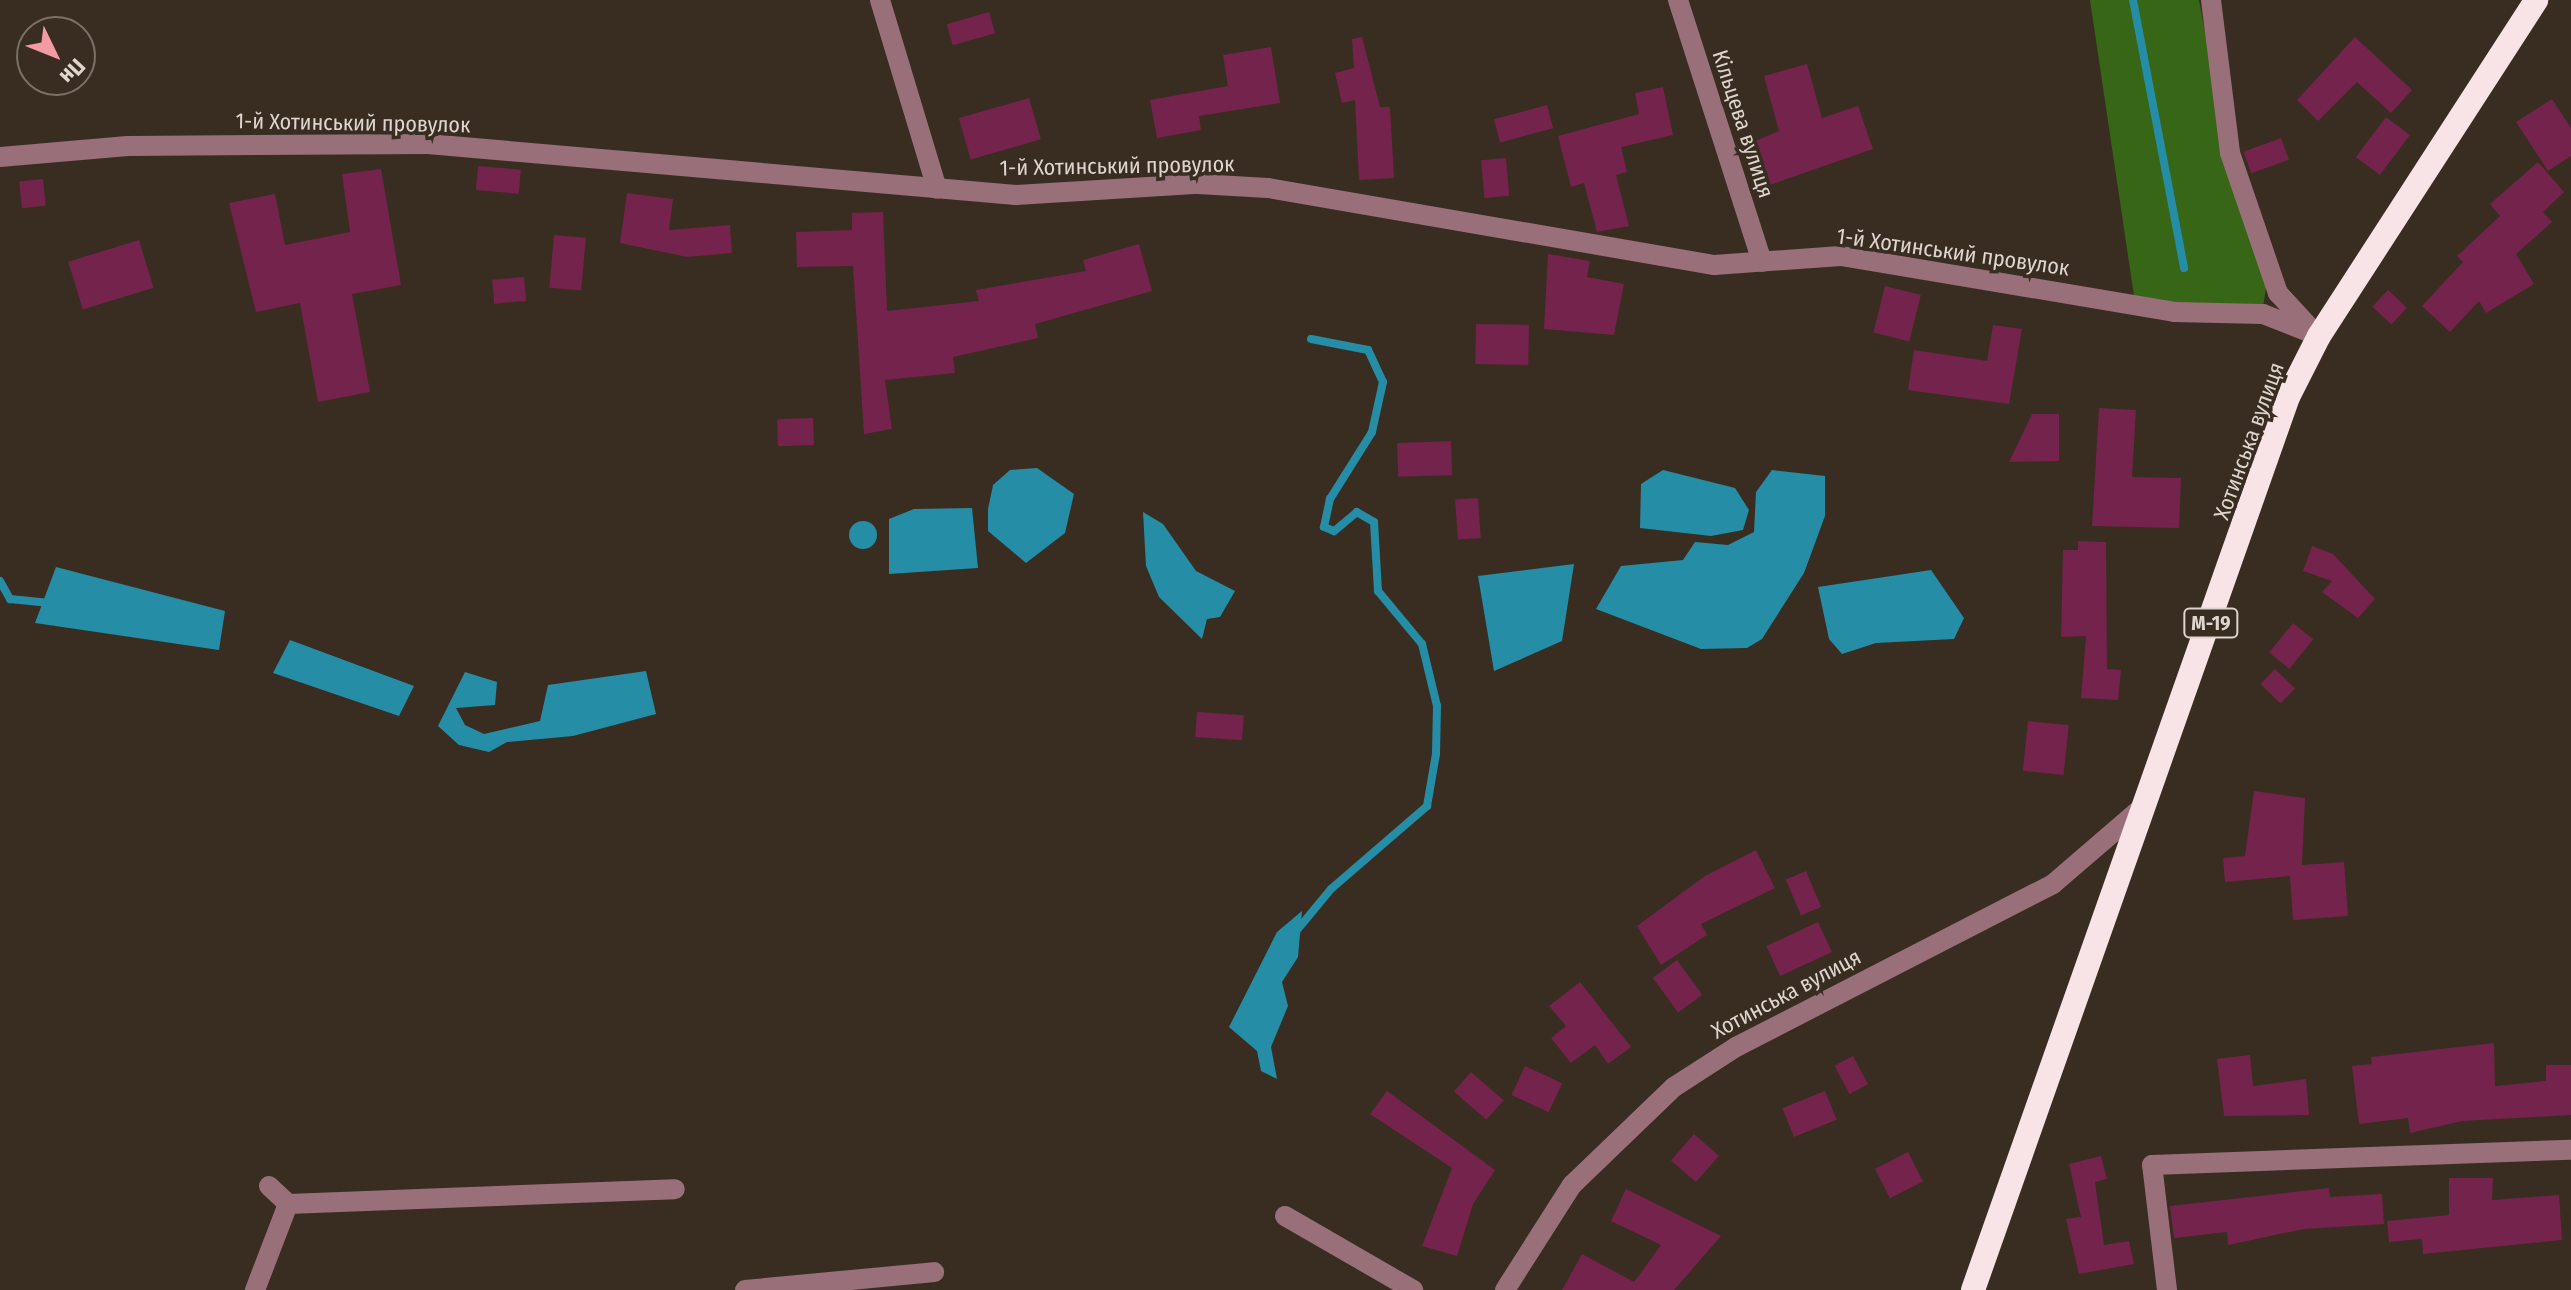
<!DOCTYPE html>
<meta charset="utf-8">
<style>
body{margin:0}
#map{position:relative;width:2571px;height:1290px;overflow:hidden;background:#392d21;font-family:"Fira Sans Condensed",sans-serif}
div>[style]{position:absolute}
.forest>*{inset:0;background:#366616}
.water>*{inset:0;background:#258da5}
.round{border-radius:50%}
.stream>*{height:8px;margin:-4px;padding:0 4px;transform-origin:4px;border-radius:4px;background:#258da5}
.building>*{inset:0;background:#73234c;transform-origin:0 0}
.minor>*{height:20px;margin:-10px;padding:0 10px;transform-origin:10px;border-radius:10px;background:#997079}
.highway>*{height:24px;margin:-12px;padding:0 12px;transform-origin:12px;border-radius:12px;background:#f8e3e7}
span{translate:-50% -50%;white-space:nowrap;text-align:center;line-height:1.15;-webkit-text-stroke:7px #392d21;paint-order:stroke}
.shield-label span{padding:2px 6px;background:#392d21;border:2px solid;border-radius:6px;-webkit-text-stroke-width:0}
.shield-label{font-size:20px;color:#ded6ce;font-weight:700}
.street-label{font-size:22px;color:#ded6ce}
.north{position:absolute;left:16px;top:16px;width:80px;height:80px;box-sizing:border-box;background:#392d21;border:2px solid #7b7166;border-radius:50%;rotate:133deg;font-size:22px;font-weight:700;line-height:32px;text-align:center;color:#ded6ce}
.north::after{content:'';display:block;margin:auto;width:28px;height:36px;background:#f49aa4;clip-path:polygon(50% 0,100% 100%,50% 72%,0 100%)}
</style>
<div id="map">
<div class="forest">
<div style="clip-path:polygon(2090px 0,2199px 0,2228px 155px,2267px 282px,2263px 307px,2178px 305px,2134px 296px)"></div>
</div>
<div class="water">
<div style="clip-path:polygon(1037px 468px,1074px 494px,1065px 533px,1026px 563px,988px 531px,988px 509px,993px 485px,1010px 470px)"></div>
<div style="clip-path:polygon(1663px 470px,1735px 488px,1749px 510px,1743px 530px,1711px 536px,1640px 528px,1641px 484px)"></div>
<div style="clip-path:polygon(1772px 470px,1825px 476px,1825px 516px,1804px 573px,1762px 639px,1747px 648px,1701px 649px,1596px 609px,1621px 566px,1683px 560px,1695px 542px,1728px 545px,1754px 532px,1756px 492px)"></div>
<div style="clip-path:polygon(972px 508px,978px 568px,889px 574px,889px 519px,914px 509px)"></div>
<div style="clip-path:polygon(1143px 512px,1163px 524px,1196px 571px,1235px 591px,1220px 617px,1207px 619px,1202px 639px,1159px 597px,1146px 566px)"></div>
<div class="round" style="left:849px;top:521px;width:28px;height:28px"></div>
<div style="clip-path:polygon(1574px 564px,1562px 641px,1494px 671px,1478px 576px)"></div>
<div style="clip-path:polygon(56px 567px,225px 611px,219px 650px,35px 623px)"></div>
<div style="clip-path:polygon(1931px 570px,1964px 618px,1954px 639px,1876px 643px,1842px 654px,1829px 639px,1818px 587px)"></div>
<div style="clip-path:polygon(290px 640px,414px 686px,399px 716px,273px 673px)"></div>
<div style="clip-path:polygon(646px 671px,656px 714px,573px 736px,507px 742px,489px 752px,459px 745px,438px 726px,465px 672px,497px 682px,495px 705px,456px 708px,465px 725px,484px 734px,540px 721px,548px 685px)"></div>
<div style="clip-path:polygon(1302px 911px,1298px 957px,1282px 982px,1288px 1006px,1271px 1047px,1277px 1079px,1261px 1071px,1257px 1051px,1229px 1027px,1277px 932px)"></div>
</div>
<div class="stream">
<div style="left:2133px;top:0;width:273px;rotate:79.2deg"></div>
<div style="left:0;top:581px;width:21px;rotate:61deg"></div>
<div style="left:10px;top:599px;width:40px;rotate:5.7deg"></div>
<div style="left:1293px;top:935px;width:60px;rotate:-50.4deg"></div>
<div style="left:1331px;top:889px;width:127px;rotate:-40.8deg"></div>
<div style="left:1427px;top:806px;width:53px;rotate:-80.2deg"></div>
<div style="left:1436px;top:754px;width:48px;rotate:-88.8deg"></div>
<div style="left:1437px;top:706px;width:64px;rotate:-103.6deg"></div>
<div style="left:1422px;top:644px;width:69px;rotate:-129.7deg"></div>
<div style="left:1378px;top:591px;width:69px;rotate:-93.3deg"></div>
<div style="left:1374px;top:522px;width:20px;rotate:-150deg"></div>
<div style="left:1357px;top:512px;width:30px;rotate:140deg"></div>
<div style="left:1334px;top:531px;width:11px;rotate:-158deg"></div>
<div style="left:1324px;top:527px;width:29px;rotate:-78deg"></div>
<div style="left:1330px;top:499px;width:79px;rotate:-57.9deg"></div>
<div style="left:1372px;top:432px;width:51px;rotate:-77.6deg"></div>
<div style="left:1383px;top:382px;width:35px;rotate:-115deg"></div>
<div style="left:1368px;top:350px;width:58px;rotate:-169.1deg"></div>
</div>
<div class="building">
<div style="left:989px;top:12px;width:22px;height:44px;rotate:74deg"></div>
<div style="clip-path:polygon(1362px 37px,1380px 107px,1390px 107px,1394px 178px,1359px 180px,1355px 100px,1342px 103px,1335px 73px,1354px 68px,1352px 39px)"></div>
<div style="clip-path:polygon(2355px 37px,2412px 90px,2391px 113px,2357px 82px,2318px 121px,2297px 100px)"></div>
<div style="clip-path:polygon(1271px 47px,1280px 103px,1199px 116px,1201px 130px,1157px 138px,1150px 100px,1228px 86px,1223px 55px)"></div>
<div style="clip-path:polygon(1807px 64px,1822px 118px,1858px 106px,1873px 149px,1764px 187px,1746px 145px,1779px 131px,1764px 76px)"></div>
<div style="clip-path:polygon(1663px 87px,1673px 135px,1621px 147px,1627px 172px,1616px 175px,1629px 226px,1597px 232px,1584px 183px,1571px 187px,1558px 136px,1639px 114px,1635px 93px)"></div>
<div style="left:1029px;top:98px;width:43px;height:73px;rotate:74deg"></div>
<div style="clip-path:polygon(2552px 99px,2571px 128px,2571px 156px,2548px 171px,2516px 122px)"></div>
<div style="left:1547px;top:105px;width:24px;height:55px;rotate:75deg"></div>
<div style="left:2386px;top:117px;width:30px;height:50px;rotate:37deg"></div>
<div style="left:2281px;top:138px;width:23px;height:40px;rotate:70deg"></div>
<div style="left:1506px;top:158px;width:38px;height:25px;rotate:85deg"></div>
<div style="clip-path:polygon(2538px 162px,2564px 192px,2543px 212px,2552px 222px,2516px 254px,2534px 284px,2486px 313px,2479px 301px,2450px 332px,2422px 306px,2463px 262px,2457px 256px,2500px 216px,2490px 204px)"></div>
<div style="left:478px;top:166px;width:43px;height:24px;rotate:5deg"></div>
<div style="clip-path:polygon(381px 169px,401px 285px,352px 294px,370px 392px,318px 402px,300px 303px,256px 312px,229px 203px,275px 194px,285px 245px,350px 232px,342px 174px)"></div>
<div style="left:43px;top:179px;width:27px;height:24px;rotate:84deg"></div>
<div style="clip-path:polygon(627px 193px,673px 199px,669px 230px,730px 225px,732px 253px,687px 257px,620px 243px)"></div>
<div style="clip-path:polygon(883px 212px,887px 311px,979px 301px,976px 290px,1086px 271px,1083px 260px,1139px 244px,1152px 291px,1035px 324px,1038px 338px,953px 357px,955px 373px,885px 380px,892px 429px,864px 434px,853px 266px,797px 267px,796px 232px,852px 230px,852px 213px)"></div>
<div style="left:554px;top:235px;width:32px;height:53px;rotate:5deg"></div>
<div style="left:139px;top:240px;width:50px;height:74px;rotate:73deg"></div>
<div style="clip-path:polygon(1548px 254px,1590px 261px,1587px 277px,1624px 284px,1614px 335px,1544px 329px)"></div>
<div style="left:524px;top:277px;width:24px;height:32px;rotate:85deg"></div>
<div style="left:1885px;top:286px;width:37px;height:48px;rotate:14deg"></div>
<div style="left:2388px;top:290px;width:26px;height:23px;rotate:43deg"></div>
<div style="left:1476px;top:324px;width:53px;height:40px;rotate:1deg"></div>
<div style="clip-path:polygon(1993px 325px,2022px 329px,2009px 404px,1908px 390px,1914px 350px,1987px 361px)"></div>
<div style="clip-path:polygon(2099px 408px,2136px 410px,2132px 477px,2181px 478px,2179px 528px,2092px 526px)"></div>
<div style="clip-path:polygon(2032px 414px,2059px 414px,2059px 461px,2009px 462px)"></div>
<div style="left:813px;top:418px;width:27px;height:36px;rotate:88deg"></div>
<div style="left:1451px;top:441px;width:34px;height:54px;rotate:88deg"></div>
<div style="left:1478px;top:498px;width:40px;height:23px;rotate:86deg"></div>
<div style="clip-path:polygon(2078px 541px,2106px 542px,2107px 669px,2121px 670px,2118px 700px,2081px 698px,2086px 636px,2061px 637px,2063px 550px,2078px 550px)"></div>
<div style="clip-path:polygon(2312px 546px,2333px 554px,2375px 599px,2358px 618px,2322px 592px,2332px 581px,2303px 571px)"></div>
<div style="left:2293px;top:623px;width:26px;height:38px;rotate:39deg"></div>
<div style="left:2275px;top:669px;width:28px;height:21px;rotate:44deg"></div>
<div style="left:1197px;top:712px;width:47px;height:25px;rotate:4deg"></div>
<div style="left:2028px;top:721px;width:41px;height:50px;rotate:6deg"></div>
<div style="clip-path:polygon(2254px 791px,2305px 798px,2302px 865px,2344px 862px,2348px 916px,2293px 920px,2290px 876px,2225px 882px,2223px 858px,2245px 856px)"></div>
<div style="clip-path:polygon(1756px 850px,1775px 888px,1701px 924px,1707px 935px,1661px 965px,1637px 926px,1705px 876px)"></div>
<div style="left:1806px;top:871px;width:39px;height:22px;rotate:67deg"></div>
<div style="left:1818px;top:922px;width:33px;height:57px;rotate:65deg"></div>
<div style="left:1677px;top:960px;width:43px;height:30px;rotate:54deg"></div>
<div style="clip-path:polygon(1580px 982px,1631px 1047px,1608px 1064px,1595px 1045px,1571px 1063px,1551px 1038px,1566px 1026px,1549px 1006px)"></div>
<div style="clip-path:polygon(2494px 1043px,2495px 1086px,2546px 1081px,2546px 1065px,2571px 1065px,2571px 1115px,2462px 1121px,2410px 1133px,2408px 1118px,2359px 1124px,2352px 1066px,2372px 1064px,2371px 1057px)"></div>
<div style="clip-path:polygon(2250px 1055px,2253px 1086px,2306px 1079px,2309px 1115px,2224px 1116px,2217px 1059px)"></div>
<div style="left:1853px;top:1056px;width:32px;height:21px;rotate:62deg"></div>
<div style="left:1525px;top:1066px;width:41px;height:32px;rotate:25deg"></div>
<div style="left:1471px;top:1072px;width:43px;height:26px;rotate:41deg"></div>
<div style="clip-path:polygon(1387px 1091px,1495px 1170px,1473px 1204px,1457px 1256px,1422px 1246px,1452px 1168px,1370px 1114px)"></div>
<div style="left:1825px;top:1091px;width:31px;height:46px;rotate:68deg"></div>
<div style="left:1694px;top:1134px;width:33px;height:35px;rotate:41deg"></div>
<div style="left:1908px;top:1152px;width:33px;height:37px;rotate:63deg"></div>
<div style="clip-path:polygon(2101px 1156px,2107px 1179px,2095px 1182px,2104px 1245px,2129px 1241px,2134px 1264px,2079px 1274px,2066px 1219px,2081px 1217px,2069px 1164px)"></div>
<div style="clip-path:polygon(2449px 1178px,2493px 1178px,2492px 1200px,2559px 1195px,2562px 1240px,2423px 1254px,2422px 1239px,2389px 1242px,2387px 1221px,2449px 1215px)"></div>
<div style="clip-path:polygon(2329px 1188px,2330px 1197px,2382px 1194px,2384px 1224px,2304px 1229px,2228px 1245px,2227px 1232px,2174px 1238px,2170px 1206px)"></div>
<div style="clip-path:polygon(1626px 1189px,1721px 1236px,1674px 1290px,1562px 1290px,1582px 1254px,1634px 1282px,1661px 1245px,1611px 1221px)"></div>
</div>
<div class="minor">
<div style="left:880px;top:0;width:197px;rotate:73.2deg"></div>
<div style="left:1678px;top:0;width:275px;rotate:72.2deg"></div>
<div style="left:2211px;top:0;width:154px;rotate:82.9deg"></div>
<div style="left:2230px;top:153px;width:148px;rotate:71.1deg"></div>
<div style="left:2278px;top:293px;width:52px;rotate:47.4deg"></div>
<div style="left:0;top:157px;width:128px;rotate:-4.9deg"></div>
<div style="left:128px;top:146px;width:300px;rotate:-0.4deg"></div>
<div style="left:428px;top:144px;width:590px;rotate:4.96deg"></div>
<div style="left:1016px;top:195px;width:182px;rotate:-3.5deg"></div>
<div style="left:1198px;top:184px;width:70px;rotate:3.3deg"></div>
<div style="left:1268px;top:188px;width:453px;rotate:9.8deg"></div>
<div style="left:1714px;top:265px;width:127px;rotate:-4.1deg"></div>
<div style="left:1841px;top:256px;width:338px;rotate:9.5deg"></div>
<div style="left:2174px;top:312px;width:89px;rotate:1.3deg"></div>
<div style="left:2263px;top:314px;width:60px;rotate:21.4deg"></div>
<div style="left:269px;top:1186px;width:26px;rotate:43deg"></div>
<div style="left:288px;top:1204px;width:387px;rotate:-2.2deg"></div>
<div style="left:1285px;top:1216px;width:148px;rotate:30deg"></div>
<div style="left:255px;top:1290px;width:92px;rotate:-69deg"></div>
<div style="left:745px;top:1290px;width:190px;rotate:-5.4deg"></div>
<div style="left:1505px;top:1290px;width:125px;rotate:-57.5deg"></div>
<div style="left:1572px;top:1185px;width:141px;rotate:-43.9deg"></div>
<div style="left:1674px;top:1087px;width:74px;rotate:-32.8deg"></div>
<div style="left:1736px;top:1047px;width:356px;rotate:-27.2deg"></div>
<div style="left:2053px;top:884px;width:121px;rotate:-40.7deg"></div>
<div style="left:2167px;top:1290px;width:126px;rotate:-96.8deg"></div>
<div style="left:2152px;top:1165px;width:419px;rotate:-2.1deg"></div>
</div>
<div class="highway">
<div style="left:1973px;top:1290px;width:947px;rotate:-70.57deg"></div>
<div style="left:2288px;top:397px;width:68px;rotate:-63.1deg"></div>
<div style="left:2319px;top:336px;width:400px;rotate:-57.1deg"></div>
</div>
<div class="shield-label">
<span style="left:2211px;top:623px">М-19</span>
</div>
<div class="street-label">
<span style="left:353px;top:123px;rotate:1deg">1-й Хотинський провулок</span>
<span style="left:1743px;top:124px;rotate:72deg">Кільцева вулиця</span>
<span style="left:1117px;top:166px;rotate:-1deg">1-й Хотинський провулок</span>
<span style="left:1953px;top:252px;rotate:8deg">1-й Хотинський провулок</span>
<span style="left:2249px;top:441px;rotate:-70deg">Хотинська вулиця</span>
<span style="left:1786px;top:994px;rotate:-28deg">Хотинська вулиця</span>
</div>
<div class="north">Пн</div>
</div>
